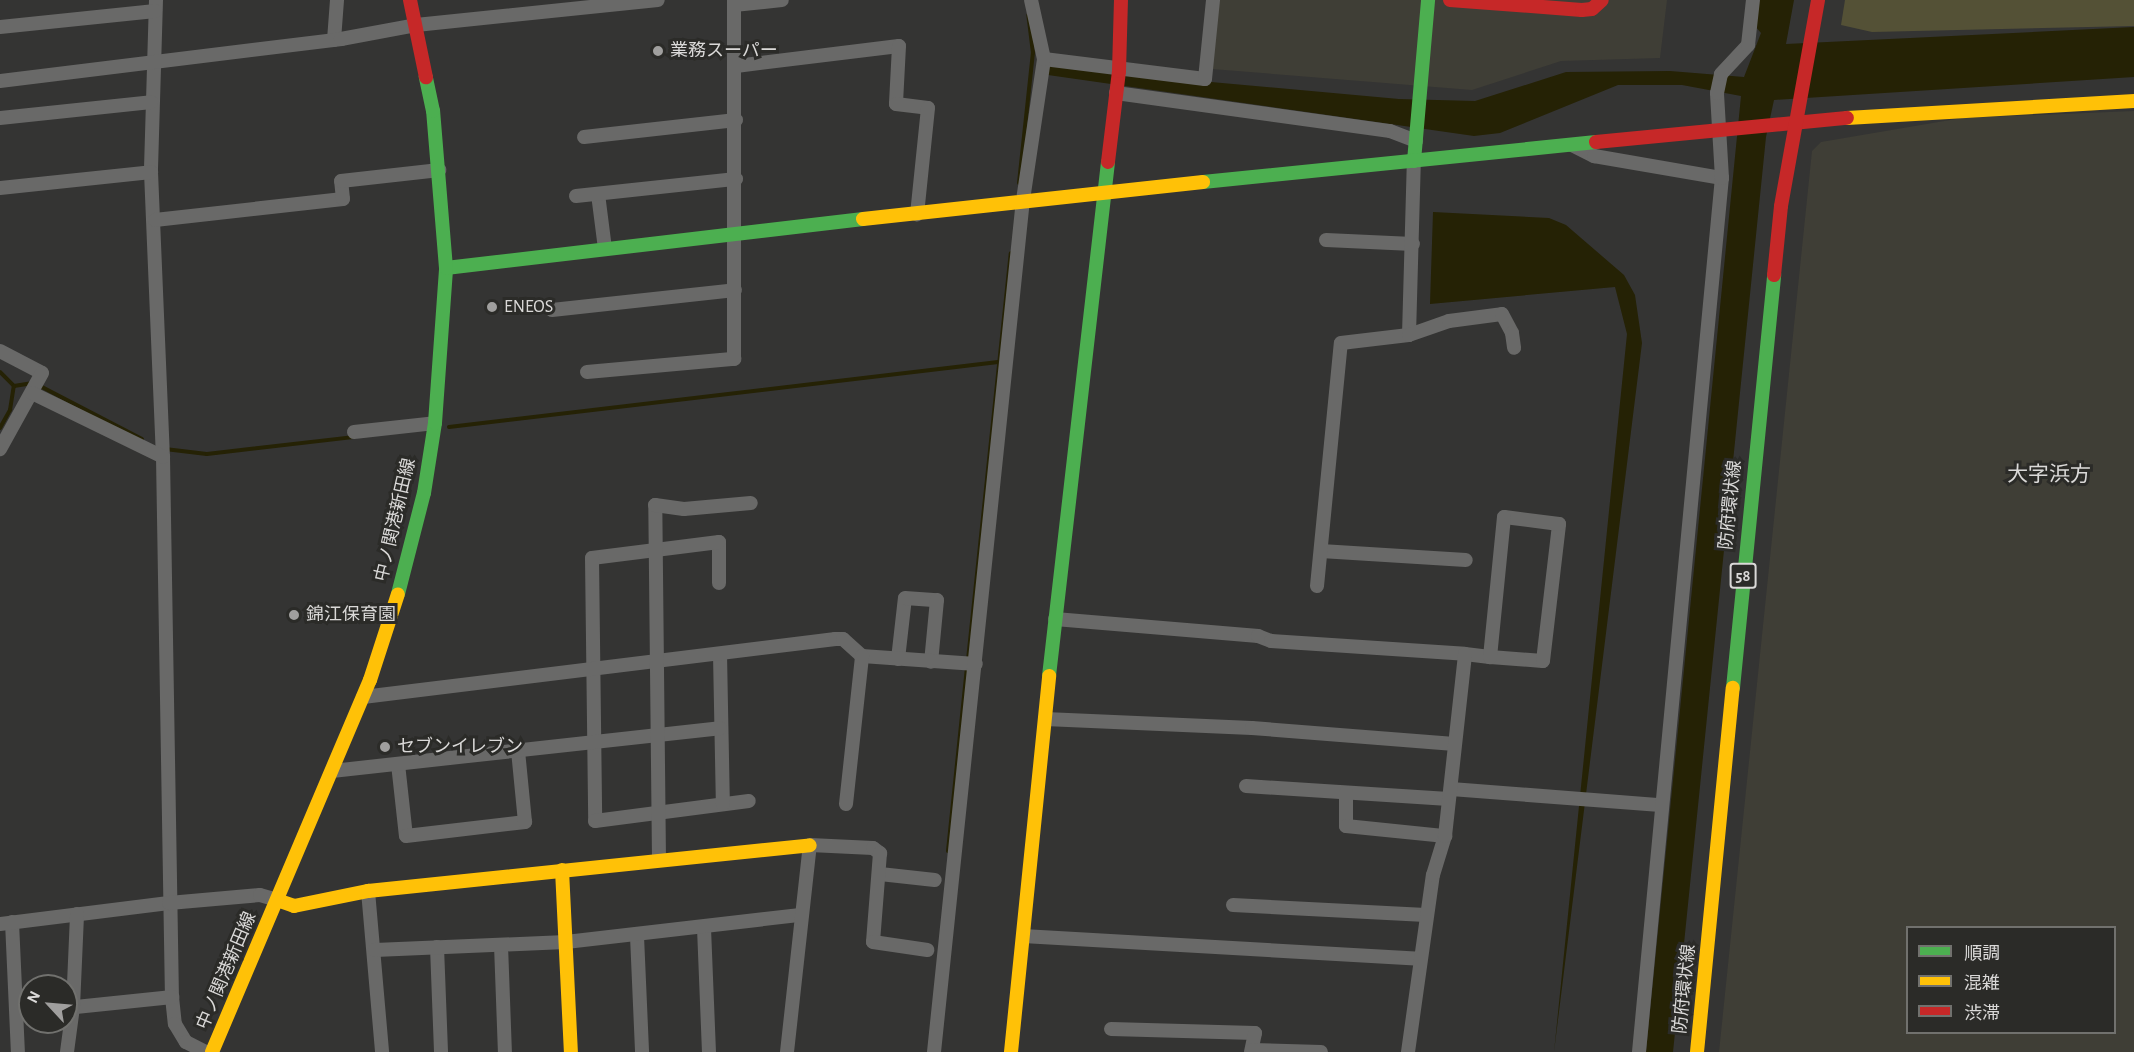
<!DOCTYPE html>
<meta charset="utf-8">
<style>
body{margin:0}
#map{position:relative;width:2134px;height:1052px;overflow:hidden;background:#343433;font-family:"Alegreya Sans","Noto Sans JP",sans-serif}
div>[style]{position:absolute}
.built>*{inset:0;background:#3f3e36}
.green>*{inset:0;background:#545136}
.water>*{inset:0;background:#252205}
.stream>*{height:4px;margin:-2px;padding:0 2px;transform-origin:2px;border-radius:2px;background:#252205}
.street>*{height:14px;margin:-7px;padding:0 7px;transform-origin:7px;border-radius:7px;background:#696968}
.fast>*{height:14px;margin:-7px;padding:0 7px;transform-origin:7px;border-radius:7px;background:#4caf50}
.slow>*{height:14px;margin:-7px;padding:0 7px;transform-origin:7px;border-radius:7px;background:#ffc107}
.jam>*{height:14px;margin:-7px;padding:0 7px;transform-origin:7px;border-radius:7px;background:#c62828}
.dots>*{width:16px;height:16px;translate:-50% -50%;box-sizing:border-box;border:3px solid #2b2b28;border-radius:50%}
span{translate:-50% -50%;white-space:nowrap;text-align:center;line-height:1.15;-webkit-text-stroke:6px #2b2b28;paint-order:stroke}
.shield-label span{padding:2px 4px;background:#2b2b28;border:2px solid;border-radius:4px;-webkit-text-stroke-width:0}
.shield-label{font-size:16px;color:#dad9d8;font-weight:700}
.poi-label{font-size:18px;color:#dad9d8}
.left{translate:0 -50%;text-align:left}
.street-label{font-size:18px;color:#dad9d8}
.quarter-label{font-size:21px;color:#dad9d8}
.legend{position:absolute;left:1906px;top:926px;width:210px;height:108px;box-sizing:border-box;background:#2b2b28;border:2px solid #71716e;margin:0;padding:8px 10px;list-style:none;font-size:18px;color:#dad9d8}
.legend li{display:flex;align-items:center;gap:12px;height:30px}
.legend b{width:30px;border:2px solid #71716e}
.north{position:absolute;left:18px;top:974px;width:60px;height:60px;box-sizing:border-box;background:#2b2b28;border:2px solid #71716e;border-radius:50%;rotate:296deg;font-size:16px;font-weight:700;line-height:24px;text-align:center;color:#dad9d8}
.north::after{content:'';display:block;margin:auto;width:21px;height:27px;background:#a09f9e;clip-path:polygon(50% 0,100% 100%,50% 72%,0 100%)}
</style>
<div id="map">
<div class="built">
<div style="clip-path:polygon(1218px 0,1667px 0,1660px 58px,1561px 61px,1472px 90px,1212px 69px)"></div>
<div style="clip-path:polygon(evenodd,2134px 111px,2134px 1052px,1719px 1052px,1812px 151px,1821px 142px,1962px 118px,2134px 111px,1908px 928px,2114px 928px,2114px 1032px,1908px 1032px,1908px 928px)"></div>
</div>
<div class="green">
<div style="clip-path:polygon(1845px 0,2134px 0,2134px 26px,1872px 32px,1841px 25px)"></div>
</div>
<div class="water">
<div style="clip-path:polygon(1757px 0,1794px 0,1786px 44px,2134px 27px,2134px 77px,1774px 100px,1766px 137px,1673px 1052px,1646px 1052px,1741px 96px,1682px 85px,1618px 85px,1500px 133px,1474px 136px,1048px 75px,1048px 62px,1211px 82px,1399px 99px,1475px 101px,1566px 72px,1670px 71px,1744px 77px,1761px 33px,1755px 26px)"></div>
<div style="clip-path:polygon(1433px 212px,1549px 218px,1566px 225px,1624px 275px,1635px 295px,1642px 343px,1554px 1052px,1627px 334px,1615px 287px,1430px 304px)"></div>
</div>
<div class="stream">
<div style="left:1019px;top:183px;width:131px;rotate:-83.9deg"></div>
<div style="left:1033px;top:53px;width:38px;rotate:-97deg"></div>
<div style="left:0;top:372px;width:20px;rotate:45deg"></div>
<div style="left:14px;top:386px;width:19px;rotate:-9deg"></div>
<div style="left:40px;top:386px;width:115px;rotate:27.5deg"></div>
<div style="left:449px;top:427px;width:553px;rotate:-6.75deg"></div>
<div style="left:0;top:428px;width:21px;rotate:-61deg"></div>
<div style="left:10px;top:410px;width:24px;rotate:-81deg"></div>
<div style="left:165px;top:449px;width:42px;rotate:6.8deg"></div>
<div style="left:207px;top:454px;width:149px;rotate:-6.6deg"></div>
<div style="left:968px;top:660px;width:409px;rotate:-84deg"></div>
<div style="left:948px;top:851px;width:184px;rotate:-84.1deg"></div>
</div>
<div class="street">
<div style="left:156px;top:0;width:172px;rotate:91.7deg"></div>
<div style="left:151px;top:172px;width:285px;rotate:87.6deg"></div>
<div style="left:163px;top:457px;width:540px;rotate:89.05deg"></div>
<div style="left:172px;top:997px;width:27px;rotate:84deg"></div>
<div style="left:175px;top:1024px;width:21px;rotate:59deg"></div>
<div style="left:186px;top:1042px;width:22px;rotate:27deg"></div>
<div style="left:734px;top:5px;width:48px;rotate:-5.9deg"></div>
<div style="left:0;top:27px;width:156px;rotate:-5.9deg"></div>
<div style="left:334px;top:40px;width:40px;rotate:-85.7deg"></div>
<div style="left:1044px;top:59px;width:162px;rotate:7.1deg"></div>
<div style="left:1205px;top:79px;width:79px;rotate:-84.2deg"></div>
<div style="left:736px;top:66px;width:164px;rotate:-7deg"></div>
<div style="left:899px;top:46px;width:58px;rotate:93deg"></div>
<div style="left:896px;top:104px;width:32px;rotate:7deg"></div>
<div style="left:928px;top:108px;width:107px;rotate:95.9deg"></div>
<div style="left:0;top:81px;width:344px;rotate:-7deg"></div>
<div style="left:341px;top:39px;width:76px;rotate:-10.6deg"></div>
<div style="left:416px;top:25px;width:243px;rotate:-5.9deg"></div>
<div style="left:1116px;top:93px;width:277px;rotate:7.9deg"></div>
<div style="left:1390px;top:131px;width:28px;rotate:21deg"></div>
<div style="left:0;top:118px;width:152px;rotate:-6deg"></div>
<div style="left:584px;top:137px;width:153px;rotate:-6.4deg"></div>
<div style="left:1572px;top:145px;width:25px;rotate:27deg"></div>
<div style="left:1594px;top:156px;width:130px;rotate:9.8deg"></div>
<div style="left:0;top:188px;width:152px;rotate:-6deg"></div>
<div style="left:598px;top:194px;width:55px;rotate:82.7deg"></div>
<div style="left:576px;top:196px;width:161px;rotate:-6.1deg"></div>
<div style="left:155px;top:220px;width:189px;rotate:-6.4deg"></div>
<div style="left:343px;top:199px;width:18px;rotate:-96deg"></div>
<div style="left:341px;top:181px;width:99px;rotate:-6.4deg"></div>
<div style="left:1326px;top:240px;width:87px;rotate:2.6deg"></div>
<div style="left:552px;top:310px;width:184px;rotate:-6.2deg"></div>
<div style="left:1409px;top:335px;width:174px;rotate:-88.4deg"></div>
<div style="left:0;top:351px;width:47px;rotate:27.6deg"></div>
<div style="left:42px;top:373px;width:87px;rotate:118.9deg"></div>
<div style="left:587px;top:372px;width:148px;rotate:-5.1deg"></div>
<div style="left:734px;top:359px;width:359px;rotate:-90deg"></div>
<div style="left:32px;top:393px;width:146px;rotate:26deg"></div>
<div style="left:354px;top:432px;width:81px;rotate:-6.3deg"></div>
<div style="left:1321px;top:551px;width:145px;rotate:3.6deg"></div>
<div style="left:719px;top:583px;width:41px;rotate:-90deg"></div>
<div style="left:719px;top:542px;width:128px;rotate:172.8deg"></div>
<div style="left:592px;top:558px;width:263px;rotate:89.3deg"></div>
<div style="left:595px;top:821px;width:155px;rotate:-7.4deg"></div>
<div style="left:1317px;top:586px;width:244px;rotate:-84.4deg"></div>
<div style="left:1341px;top:343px;width:68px;rotate:-6.7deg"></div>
<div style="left:1409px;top:335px;width:42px;rotate:-19.3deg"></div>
<div style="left:1449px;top:321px;width:53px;rotate:-7.5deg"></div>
<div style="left:1502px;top:314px;width:21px;rotate:62deg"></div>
<div style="left:1512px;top:333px;width:15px;rotate:82deg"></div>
<div style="left:1055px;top:619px;width:204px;rotate:4.8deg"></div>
<div style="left:1258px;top:636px;width:14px;rotate:21deg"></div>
<div style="left:1271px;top:641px;width:194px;rotate:3.8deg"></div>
<div style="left:1465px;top:654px;width:25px;rotate:7deg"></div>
<div style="left:1490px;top:657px;width:53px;rotate:4.3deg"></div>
<div style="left:1543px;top:661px;width:138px;rotate:-83.3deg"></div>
<div style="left:1559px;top:524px;width:55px;rotate:-172.7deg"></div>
<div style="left:1504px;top:517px;width:141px;rotate:95.7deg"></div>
<div style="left:720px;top:654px;width:150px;rotate:88.9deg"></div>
<div style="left:898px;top:659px;width:61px;rotate:-83.5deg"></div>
<div style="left:905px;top:598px;width:32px;rotate:4deg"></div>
<div style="left:937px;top:600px;width:62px;rotate:95.5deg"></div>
<div style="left:363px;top:697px;width:476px;rotate:-7deg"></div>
<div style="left:835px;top:639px;width:8px"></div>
<div style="left:843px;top:639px;width:25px;rotate:42deg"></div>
<div style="left:862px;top:656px;width:114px;rotate:4deg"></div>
<div style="left:1045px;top:719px;width:207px;rotate:2.5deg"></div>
<div style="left:1252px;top:728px;width:203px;rotate:4.5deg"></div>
<div style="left:398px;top:764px;width:72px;rotate:83.7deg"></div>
<div style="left:406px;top:836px;width:120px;rotate:-6.7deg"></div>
<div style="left:525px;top:822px;width:71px;rotate:-95.6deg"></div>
<div style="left:332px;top:771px;width:390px;rotate:-6.3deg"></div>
<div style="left:1246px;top:786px;width:203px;rotate:3.7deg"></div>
<div style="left:1451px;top:789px;width:210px;rotate:4.4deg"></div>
<div style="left:1346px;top:793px;width:33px;rotate:90deg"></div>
<div style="left:1346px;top:826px;width:100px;rotate:5.8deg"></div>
<div style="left:846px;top:804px;width:149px;rotate:-83.8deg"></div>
<div style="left:659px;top:860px;width:355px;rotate:-90.6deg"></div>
<div style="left:655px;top:505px;width:29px;rotate:8deg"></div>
<div style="left:684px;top:509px;width:67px;rotate:-5.1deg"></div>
<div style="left:880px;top:874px;width:55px;rotate:6.2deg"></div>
<div style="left:368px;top:891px;width:162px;rotate:85deg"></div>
<div style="left:1233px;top:905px;width:193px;rotate:3deg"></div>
<div style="left:12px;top:922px;width:130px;rotate:87.4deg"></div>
<div style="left:0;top:924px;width:170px;rotate:-7.1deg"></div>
<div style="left:169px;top:903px;width:91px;rotate:-5deg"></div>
<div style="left:260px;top:895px;width:18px;rotate:16deg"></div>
<div style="left:704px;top:928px;width:124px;rotate:87.7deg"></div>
<div style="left:637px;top:936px;width:116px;rotate:87.5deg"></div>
<div style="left:1023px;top:936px;width:397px;rotate:3.3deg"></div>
<div style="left:501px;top:945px;width:107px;rotate:87.9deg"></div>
<div style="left:437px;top:947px;width:105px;rotate:87.8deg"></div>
<div style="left:375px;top:950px;width:191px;rotate:-2.4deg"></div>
<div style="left:566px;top:942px;width:236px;rotate:-6.6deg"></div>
<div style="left:66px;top:1008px;width:107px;rotate:-5.9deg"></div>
<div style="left:1111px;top:1029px;width:144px;rotate:1.6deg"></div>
<div style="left:1255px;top:1033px;width:19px;rotate:102deg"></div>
<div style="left:1252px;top:1050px;width:69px;rotate:1.7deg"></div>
<div style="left:67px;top:1052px;width:45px;rotate:-82.4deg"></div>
<div style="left:73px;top:1007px;width:93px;rotate:-87.5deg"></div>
<div style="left:787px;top:1052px;width:208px;rotate:-83.7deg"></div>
<div style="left:810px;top:845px;width:63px;rotate:2.7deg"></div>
<div style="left:873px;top:848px;width:9px;rotate:36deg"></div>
<div style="left:880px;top:853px;width:89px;rotate:94.5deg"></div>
<div style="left:873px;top:942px;width:55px;rotate:8.4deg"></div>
<div style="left:934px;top:1052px;width:857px;rotate:-84.04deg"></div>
<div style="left:1023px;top:200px;width:143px;rotate:-81.5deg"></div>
<div style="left:1044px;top:59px;width:60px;rotate:-102.4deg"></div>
<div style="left:1408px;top:1052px;width:179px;rotate:-82deg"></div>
<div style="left:1433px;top:875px;width:41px;rotate:-72.9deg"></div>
<div style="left:1445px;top:836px;width:183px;rotate:-83.7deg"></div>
<div style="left:1639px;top:1052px;width:878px;rotate:-84.58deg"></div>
<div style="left:1722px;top:178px;width:85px;rotate:-93.4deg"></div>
<div style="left:1717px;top:93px;width:19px;rotate:-78deg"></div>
<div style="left:1721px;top:74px;width:40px;rotate:-47deg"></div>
<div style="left:1748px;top:45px;width:45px;rotate:-83.7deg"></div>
</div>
<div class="fast">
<div style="left:1414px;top:161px;width:162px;rotate:-85deg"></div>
<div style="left:1203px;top:182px;width:395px;rotate:-5.8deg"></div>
<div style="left:446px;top:268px;width:420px;rotate:-6.7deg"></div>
<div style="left:398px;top:594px;width:104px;rotate:-75.6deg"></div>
<div style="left:424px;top:493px;width:71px;rotate:-81.1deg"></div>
<div style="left:435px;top:423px;width:155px;rotate:-85.9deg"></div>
<div style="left:446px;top:268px;width:158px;rotate:-94.7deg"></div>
<div style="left:433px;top:111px;width:35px;rotate:-102deg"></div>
<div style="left:1049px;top:676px;width:517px;rotate:-83.45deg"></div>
<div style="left:1733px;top:688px;width:415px;rotate:-84.3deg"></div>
</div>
<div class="slow">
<div style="left:1847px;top:118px;width:288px;rotate:-3.4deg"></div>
<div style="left:863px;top:219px;width:342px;rotate:-6.2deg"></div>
<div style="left:562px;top:870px;width:182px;rotate:87.2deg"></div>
<div style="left:277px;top:900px;width:18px;rotate:19deg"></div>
<div style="left:294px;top:906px;width:76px;rotate:-11.5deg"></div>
<div style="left:368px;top:891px;width:444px;rotate:-5.9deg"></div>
<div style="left:212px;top:1052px;width:404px;rotate:-67deg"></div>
<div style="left:370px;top:680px;width:90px;rotate:-72deg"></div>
<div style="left:1011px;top:1052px;width:378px;rotate:-84.2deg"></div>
<div style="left:1697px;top:1052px;width:366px;rotate:-84.4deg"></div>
</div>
<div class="jam">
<div style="left:410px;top:0;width:79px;rotate:78.3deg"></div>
<div style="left:1450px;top:0;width:132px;rotate:4.3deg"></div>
<div style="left:1582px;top:10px;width:10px;rotate:-6deg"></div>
<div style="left:1592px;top:9px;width:13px;rotate:-42deg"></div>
<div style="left:1596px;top:142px;width:252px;rotate:-5.5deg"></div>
<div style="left:1108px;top:162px;width:92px;rotate:-83.1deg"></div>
<div style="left:1119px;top:71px;width:71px;rotate:-88.4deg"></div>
<div style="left:1774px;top:275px;width:69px;rotate:-84.2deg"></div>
<div style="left:1781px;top:206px;width:209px;rotate:-79.8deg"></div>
</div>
<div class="dots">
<div style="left:658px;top:51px;background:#a09f9e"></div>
<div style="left:492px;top:307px;background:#a09f9e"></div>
<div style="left:294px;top:615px;background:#a09f9e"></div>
<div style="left:385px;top:747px;background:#a09f9e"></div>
</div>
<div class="shield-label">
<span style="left:1743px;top:576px">58</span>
</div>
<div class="poi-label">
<span class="left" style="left:670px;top:51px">業務スーパー</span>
<span class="left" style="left:504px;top:307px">ENEOS</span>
<span class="left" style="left:306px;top:615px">錦江保育園</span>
<span class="left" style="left:397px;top:747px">セブンイレブン</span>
</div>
<div class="street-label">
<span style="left:1731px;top:505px;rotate:-84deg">防府環状線</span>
<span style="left:396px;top:520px;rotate:-77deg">中ノ関港新田線</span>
<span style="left:227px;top:971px;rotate:-67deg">中ノ関港新田線</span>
<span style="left:1685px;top:989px;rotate:-84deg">防府環状線</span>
</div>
<div class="quarter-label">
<span style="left:2049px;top:475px">大字浜方</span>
</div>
<ul class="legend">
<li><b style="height:8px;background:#4caf50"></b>順調</li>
<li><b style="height:8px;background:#ffc107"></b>混雑</li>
<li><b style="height:8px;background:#c62828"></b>渋滞</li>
</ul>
<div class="north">N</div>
</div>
